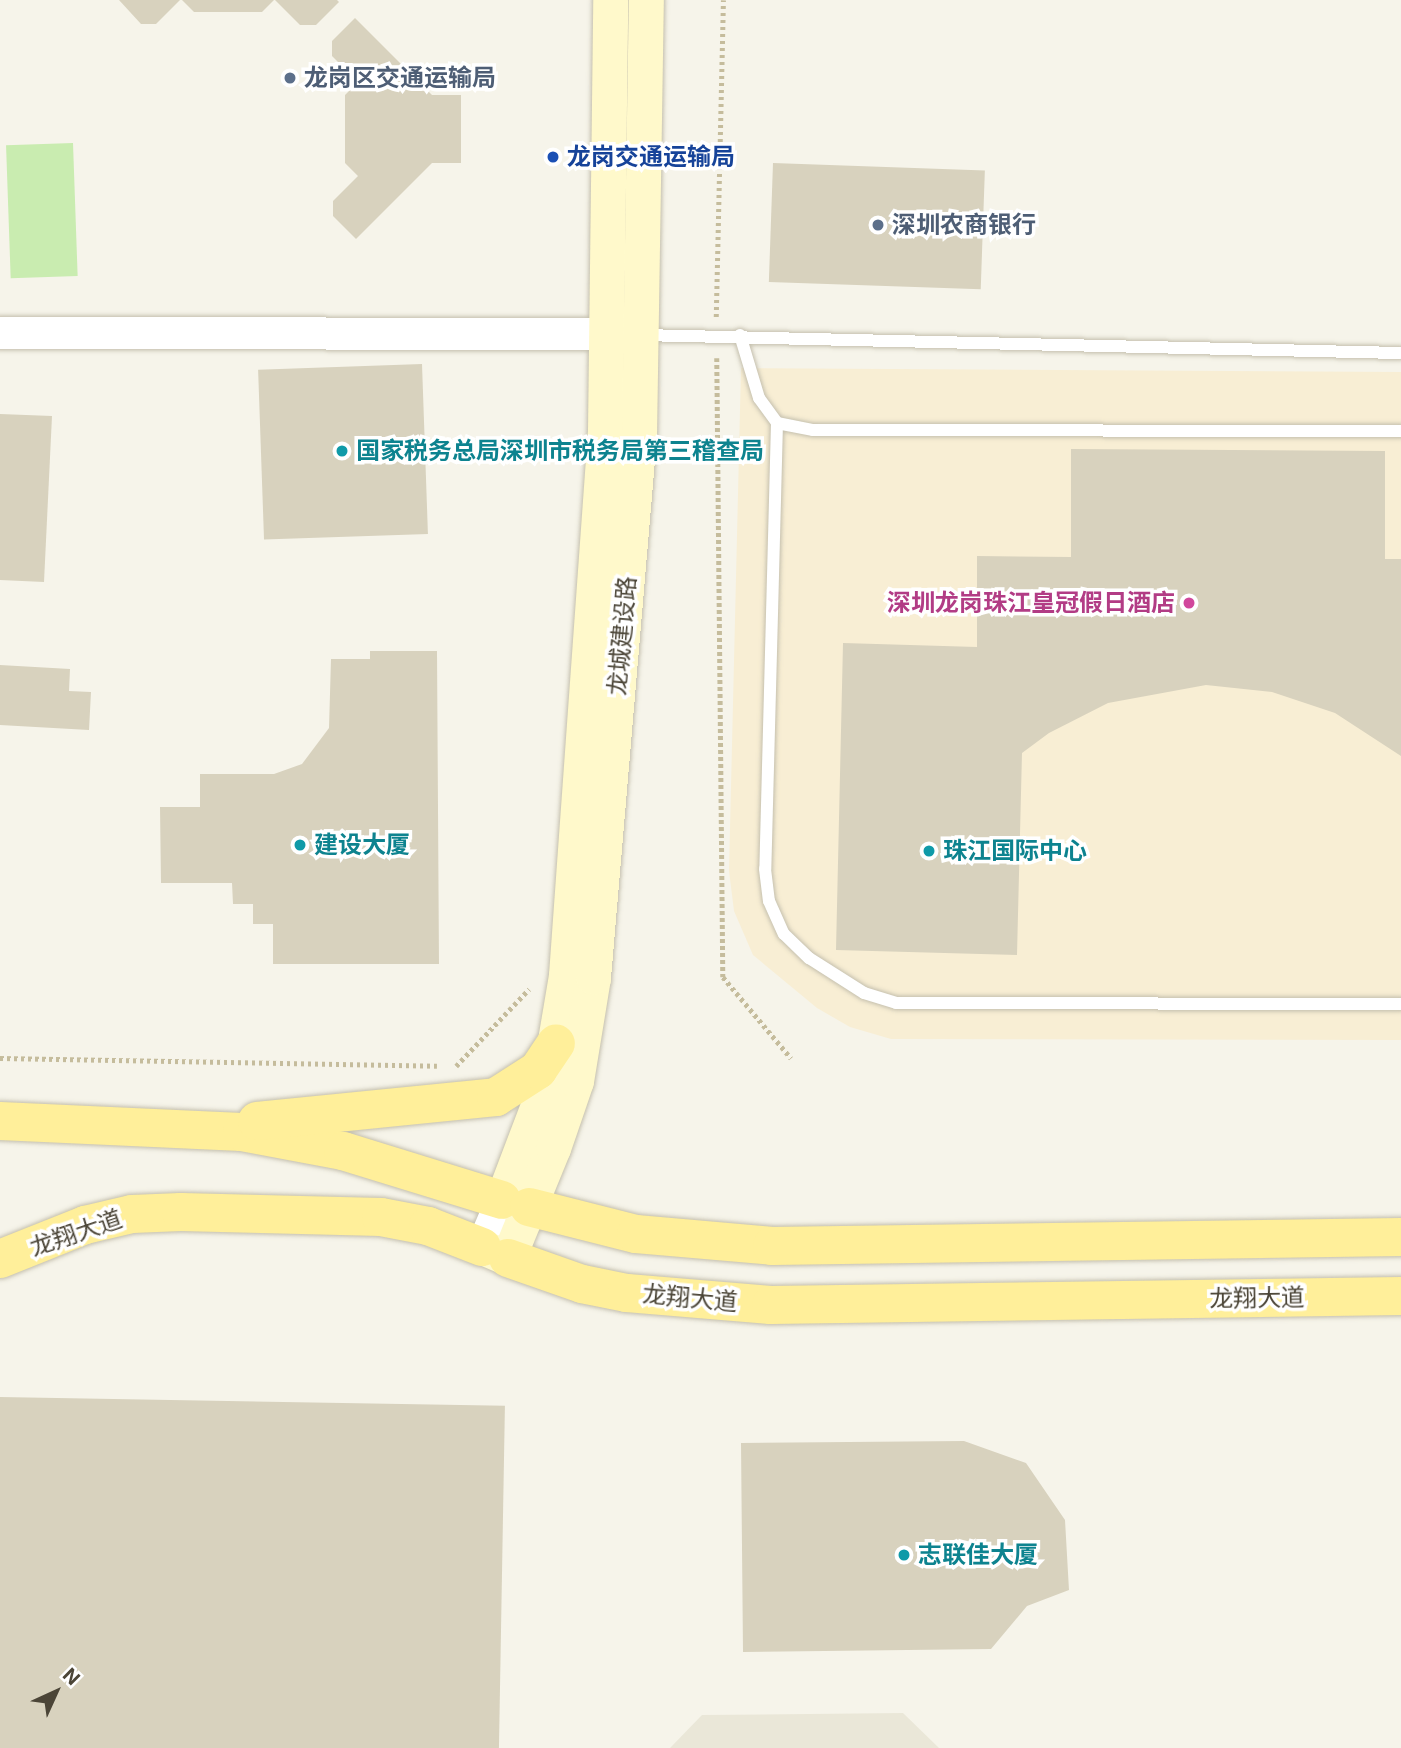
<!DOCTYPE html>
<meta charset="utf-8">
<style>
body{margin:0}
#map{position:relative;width:1401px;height:1748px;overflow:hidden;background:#f6f4ea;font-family:Inter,"Noto Sans SC",sans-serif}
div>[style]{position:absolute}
.residential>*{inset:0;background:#eae7d8}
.commercial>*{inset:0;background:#f8eed4}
.green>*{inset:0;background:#c9ecb0;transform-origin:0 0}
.building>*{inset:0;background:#d8d2be;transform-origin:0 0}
.path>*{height:4.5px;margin-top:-2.25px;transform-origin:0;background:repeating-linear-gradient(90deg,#c5bc9c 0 3.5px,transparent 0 7px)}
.roads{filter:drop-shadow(0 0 2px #c5c0ae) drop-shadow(0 0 2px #c5c0ae)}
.service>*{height:12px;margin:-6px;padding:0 6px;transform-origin:6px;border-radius:6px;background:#fff}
.tertiary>*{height:32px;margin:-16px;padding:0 16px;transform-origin:16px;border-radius:16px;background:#fff}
.secondary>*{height:35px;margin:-17.5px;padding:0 17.5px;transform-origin:17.5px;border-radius:17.5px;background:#fff9cb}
.primary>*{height:38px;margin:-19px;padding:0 19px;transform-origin:19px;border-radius:19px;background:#ffef9a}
.dots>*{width:19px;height:19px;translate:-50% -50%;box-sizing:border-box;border:4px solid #fff;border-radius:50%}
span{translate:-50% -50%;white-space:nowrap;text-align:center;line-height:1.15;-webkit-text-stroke:7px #fff;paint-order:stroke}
.service-label{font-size:24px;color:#4e5e75;font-weight:700}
.left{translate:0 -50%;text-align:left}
.transit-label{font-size:24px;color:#164399;font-weight:700}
.culture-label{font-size:24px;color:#0d838f;font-weight:700}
.hotel-label{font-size:24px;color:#b23c85;font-weight:700}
.right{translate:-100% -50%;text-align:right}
.street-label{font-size:24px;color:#4b4537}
.north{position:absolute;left:21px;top:1657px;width:70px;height:70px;-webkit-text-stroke:5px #fff;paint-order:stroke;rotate:45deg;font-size:19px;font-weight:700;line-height:28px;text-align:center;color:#4b4537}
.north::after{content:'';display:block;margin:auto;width:24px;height:32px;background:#4b4537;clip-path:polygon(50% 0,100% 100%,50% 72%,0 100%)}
</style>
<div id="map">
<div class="residential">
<div style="clip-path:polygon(903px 1713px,939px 1748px,670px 1748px,702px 1715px)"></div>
</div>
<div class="commercial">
<div style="clip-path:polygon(741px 368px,1401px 372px,1401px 1040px,891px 1039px,850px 1027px,817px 1008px,753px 955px,734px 911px,729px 871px)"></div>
</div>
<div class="green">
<div style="left:73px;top:143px;width:133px;height:67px;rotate:88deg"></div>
</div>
<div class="building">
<div style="clip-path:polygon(119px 0,180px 0,156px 24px,141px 24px)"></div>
<div style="clip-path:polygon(182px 0,274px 0,262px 12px,194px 12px)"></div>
<div style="clip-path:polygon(275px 0,337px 0,339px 2px,316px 25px,300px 25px)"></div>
<div style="clip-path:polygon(355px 18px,432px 95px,461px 95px,461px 163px,432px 163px,356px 239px,333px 216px,333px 201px,358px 176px,345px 163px,345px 95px,358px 82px,332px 56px,332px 41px)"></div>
<div style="left:773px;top:163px;width:212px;height:119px;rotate:2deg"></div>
<div style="left:422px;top:364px;width:170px;height:164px;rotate:88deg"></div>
<div style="clip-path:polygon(0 414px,52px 416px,44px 582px,0 580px)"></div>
<div style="clip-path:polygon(1071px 449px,1385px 451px,1385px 559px,1401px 559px,1401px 756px,1335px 713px,1272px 692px,1206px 685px,1108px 703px,1049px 733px,1022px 753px,1017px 955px,836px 950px,843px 643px,977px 647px,977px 556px,1071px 557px)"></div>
<div style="clip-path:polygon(370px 651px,437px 651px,439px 964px,273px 964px,273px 924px,253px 924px,253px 904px,233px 904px,232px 883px,161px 883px,160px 807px,200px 807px,200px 774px,274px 774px,302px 764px,329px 728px,331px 659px,370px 659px)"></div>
<div style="clip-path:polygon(0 665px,70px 669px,69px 691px,91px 692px,89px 730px,0 725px)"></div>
<div style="left:0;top:1397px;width:505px;height:351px;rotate:1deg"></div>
<div style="clip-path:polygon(964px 1441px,1026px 1463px,1065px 1520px,1069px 1590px,1027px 1606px,991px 1649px,743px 1652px,741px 1443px)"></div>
</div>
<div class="path">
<div style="left:716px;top:317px;width:317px;rotate:-88.7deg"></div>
<div style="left:717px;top:358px;width:619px;rotate:89.44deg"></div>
<div style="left:723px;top:977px;width:106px;rotate:50deg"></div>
<div style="left:0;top:1058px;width:437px;rotate:1deg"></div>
<div style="left:456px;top:1066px;width:106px;rotate:-46.5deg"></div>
</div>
<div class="roads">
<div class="service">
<div style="left:641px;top:335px;width:760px;rotate:1.36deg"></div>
<div style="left:740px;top:335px;width:66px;rotate:73.2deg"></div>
<div style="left:759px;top:398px;width:31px;rotate:54deg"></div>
<div style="left:777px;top:423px;width:37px;rotate:11deg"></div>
<div style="left:813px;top:430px;width:588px;rotate:0.1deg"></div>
<div style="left:777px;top:423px;width:446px;rotate:91.5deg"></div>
<div style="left:765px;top:869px;width:32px;rotate:83deg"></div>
<div style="left:769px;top:901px;width:36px;rotate:66deg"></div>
<div style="left:784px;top:934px;width:35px;rotate:44deg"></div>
<div style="left:809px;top:958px;width:65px;rotate:32.5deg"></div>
<div style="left:864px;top:993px;width:34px;rotate:17deg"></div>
<div style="left:896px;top:1003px;width:505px;rotate:0.11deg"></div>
</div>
<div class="tertiary">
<div style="left:0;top:333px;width:605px;rotate:0.09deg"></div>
<div style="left:482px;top:1247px;width:51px;rotate:-66.9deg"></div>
</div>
<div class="secondary">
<div style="left:529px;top:1207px;width:28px;rotate:-165deg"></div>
<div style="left:502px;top:1200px;width:133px;rotate:-69.2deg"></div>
<div style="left:549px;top:1076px;width:102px;rotate:-80.4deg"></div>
<div style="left:566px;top:975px;width:545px;rotate:-85.9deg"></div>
<div style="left:605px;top:431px;width:431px;rotate:-89.3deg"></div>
<div style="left:482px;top:1247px;width:28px;rotate:23deg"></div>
<div style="left:508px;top:1258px;width:119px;rotate:-67.8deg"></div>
<div style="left:553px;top:1148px;width:71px;rotate:-71.1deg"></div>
<div style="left:576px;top:1081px;width:105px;rotate:-80.7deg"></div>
<div style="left:593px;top:977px;width:543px;rotate:-85.14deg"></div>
<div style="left:639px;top:436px;width:436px;rotate:-89.1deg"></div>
</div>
<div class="primary">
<div style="left:0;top:1121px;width:242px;rotate:2.6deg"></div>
<div style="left:242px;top:1132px;width:103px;rotate:10.7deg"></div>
<div style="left:343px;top:1151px;width:166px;rotate:17.1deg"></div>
<div style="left:257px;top:1121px;width:240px;rotate:-5.7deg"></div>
<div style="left:496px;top:1097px;width:50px;rotate:-32.7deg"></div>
<div style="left:538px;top:1070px;width:32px;rotate:-56deg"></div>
<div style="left:529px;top:1207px;width:110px;rotate:14.2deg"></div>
<div style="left:636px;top:1234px;width:137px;rotate:5deg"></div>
<div style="left:772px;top:1246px;width:629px;rotate:-0.82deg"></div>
<div style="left:508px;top:1258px;width:78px;rotate:19.4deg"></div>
<div style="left:582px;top:1284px;width:46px;rotate:11.3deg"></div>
<div style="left:627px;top:1293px;width:144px;rotate:4.8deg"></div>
<div style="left:771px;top:1305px;width:630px;rotate:-0.82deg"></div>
<div style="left:0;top:1259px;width:92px;rotate:-21.8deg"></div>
<div style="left:85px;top:1225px;width:48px;rotate:-13.2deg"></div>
<div style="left:132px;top:1214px;width:49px;rotate:-2.3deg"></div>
<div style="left:181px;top:1212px;width:200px;rotate:1.4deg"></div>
<div style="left:381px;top:1217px;width:48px;rotate:10.8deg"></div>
<div style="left:428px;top:1226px;width:58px;rotate:21.3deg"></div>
</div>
</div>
<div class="dots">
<div style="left:290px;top:78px;background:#5c6f8a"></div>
<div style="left:553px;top:157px;background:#1a4fb4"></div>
<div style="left:878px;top:225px;background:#5c6f8a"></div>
<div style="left:342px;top:451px;background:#0f9aa8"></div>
<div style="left:1189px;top:603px;background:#d1479c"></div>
<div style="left:300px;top:845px;background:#0f9aa8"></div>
<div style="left:929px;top:851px;background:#0f9aa8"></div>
<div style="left:904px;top:1555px;background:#0f9aa8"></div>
</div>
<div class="service-label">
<span class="left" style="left:304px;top:78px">龙岗区交通运输局</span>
<span class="left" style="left:892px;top:225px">深圳农商银行</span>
</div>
<div class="transit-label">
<span class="left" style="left:567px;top:157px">龙岗交通运输局</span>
</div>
<div class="culture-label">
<span class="left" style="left:356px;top:451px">国家税务总局深圳市税务局第三稽查局</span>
<span class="left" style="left:314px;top:845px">建设大厦</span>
<span class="left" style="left:943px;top:851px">珠江国际中心</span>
<span class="left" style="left:918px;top:1555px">志联佳大厦</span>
</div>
<div class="hotel-label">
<span class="right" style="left:1175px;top:603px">深圳龙岗珠江皇冠假日酒店</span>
</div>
<div class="street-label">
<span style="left:622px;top:636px;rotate:-85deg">龙城建设路</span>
<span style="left:76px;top:1233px;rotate:-19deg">龙翔大道</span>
<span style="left:690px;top:1298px;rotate:5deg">龙翔大道</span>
<span style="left:1257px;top:1298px;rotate:-1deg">龙翔大道</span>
</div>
<div class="north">N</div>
</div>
